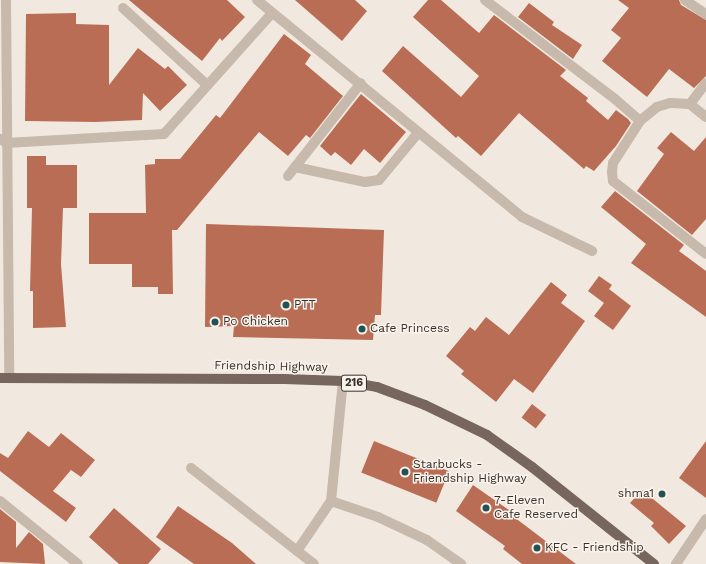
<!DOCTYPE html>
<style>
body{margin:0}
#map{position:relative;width:706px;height:564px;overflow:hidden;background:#f1e9e0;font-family:"Work Sans",sans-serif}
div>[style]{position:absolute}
.building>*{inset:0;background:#ba6d55;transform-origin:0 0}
.street>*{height:10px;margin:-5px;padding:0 5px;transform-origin:5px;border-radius:5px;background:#c8b9ad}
.primary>*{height:10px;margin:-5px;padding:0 5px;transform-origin:5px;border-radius:5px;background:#77665d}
.dots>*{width:11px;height:11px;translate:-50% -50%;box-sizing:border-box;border:2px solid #f9f3ec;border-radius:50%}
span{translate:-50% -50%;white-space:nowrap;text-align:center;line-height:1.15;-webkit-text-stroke:3px #f9f3ec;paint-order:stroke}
.shield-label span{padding:1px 3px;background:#f9f3ec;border:1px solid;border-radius:3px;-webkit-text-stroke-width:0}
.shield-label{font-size:11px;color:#372f2b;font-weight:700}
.poi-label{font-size:12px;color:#372f2b}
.left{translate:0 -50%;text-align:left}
.right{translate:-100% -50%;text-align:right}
.street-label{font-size:12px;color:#372f2b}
</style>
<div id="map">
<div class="building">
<div style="clip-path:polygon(129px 0,227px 0,245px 17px,222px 41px,220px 38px,202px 61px)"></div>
<div style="clip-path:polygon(295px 0,355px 0,367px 11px,342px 41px)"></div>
<div style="clip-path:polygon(428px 0,441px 0,479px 33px,494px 15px,566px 70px,560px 76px,588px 98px,586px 101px,608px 120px,616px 110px,628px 119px,631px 123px,616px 146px,594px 171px,586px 166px,584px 169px,519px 113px,481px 156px,458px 136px,456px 138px,382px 71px,403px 46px,461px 97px,479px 76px,413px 17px)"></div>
<div style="clip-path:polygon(618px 0,679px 0,681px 5px,706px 20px,706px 76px,694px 88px,669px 69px,647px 97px,602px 61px,621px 38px,611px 30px,629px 8px)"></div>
<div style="clip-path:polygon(529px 3px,554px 22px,552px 25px,582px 45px,573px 59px,518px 17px)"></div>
<div style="clip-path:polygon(76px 13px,76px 24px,109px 25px,109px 85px,138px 48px,165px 69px,168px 66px,187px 85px,160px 111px,143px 93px,142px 120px,95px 122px,25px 121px,26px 14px)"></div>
<div style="clip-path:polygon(284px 34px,311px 55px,305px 64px,343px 96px,310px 138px,306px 135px,288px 156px,259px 132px,177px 230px,172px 230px,173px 294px,158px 294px,158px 287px,132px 287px,132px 264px,89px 264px,89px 213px,146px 213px,145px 165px,155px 164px,155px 159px,180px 159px,216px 115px,220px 118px)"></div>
<div style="clip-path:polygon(361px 94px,406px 132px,380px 163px,364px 149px,351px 165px,335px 152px,331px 156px,320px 146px)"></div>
<div style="clip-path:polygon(671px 132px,694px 151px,706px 137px,706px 219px,692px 235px,637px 191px,664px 154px,657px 148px)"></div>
<div style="clip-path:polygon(27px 156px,46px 156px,46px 165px,77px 165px,77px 208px,63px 208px,61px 264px,66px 327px,33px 328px,33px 291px,30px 291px,32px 208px,27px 208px)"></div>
<div style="clip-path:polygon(615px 191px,684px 245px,679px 251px,706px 271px,706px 317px,631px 263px,646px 244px,601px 207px)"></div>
<div style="clip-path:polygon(206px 224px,384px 230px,381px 315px,375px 315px,373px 340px,233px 337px,234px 326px,205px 327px)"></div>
<div style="clip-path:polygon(599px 276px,612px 285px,609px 289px,631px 306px,613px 330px,594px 316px,604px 303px,588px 291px)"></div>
<div style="clip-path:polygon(551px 282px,567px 295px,561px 303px,585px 321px,533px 393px,514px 379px,496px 402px,461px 374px,464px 371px,446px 356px,470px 327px,475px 331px,486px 317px,509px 335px)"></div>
<div style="left:532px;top:404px;width:18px;height:17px;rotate:38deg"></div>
<div style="clip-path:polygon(28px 431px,49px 447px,61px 433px,95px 460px,81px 477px,71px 470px,53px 491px,76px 508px,66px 522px,0 471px,0 453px,8px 458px)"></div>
<div style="left:374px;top:441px;width:81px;height:34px;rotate:22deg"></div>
<div style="clip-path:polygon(706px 441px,706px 498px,679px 478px)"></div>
<div style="clip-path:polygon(473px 485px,516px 515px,514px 517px,576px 564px,522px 564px,503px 549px,505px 546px,456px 511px)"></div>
<div style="clip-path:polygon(642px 490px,686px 526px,669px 544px,651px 526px,654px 523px,630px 503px)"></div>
<div style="clip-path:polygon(178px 506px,232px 543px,256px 564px,194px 564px,156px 537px)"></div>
<div style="clip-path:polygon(114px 508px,161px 549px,148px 564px,119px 564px,89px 537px)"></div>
<div style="clip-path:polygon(0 509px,16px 522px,16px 548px,29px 532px,43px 544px,45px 564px,0 562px)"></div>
</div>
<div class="street">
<div style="left:6px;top:0;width:378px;rotate:89.5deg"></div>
<div style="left:257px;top:0;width:343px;rotate:39.3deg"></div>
<div style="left:522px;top:217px;width:78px;rotate:25.9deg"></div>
<div style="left:485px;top:0;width:163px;rotate:37.3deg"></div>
<div style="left:615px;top:99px;width:33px;rotate:41deg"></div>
<div style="left:685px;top:0;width:25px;rotate:34deg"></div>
<div style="left:123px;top:8px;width:114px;rotate:42.5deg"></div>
<div style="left:690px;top:104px;width:26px;rotate:-53deg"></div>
<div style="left:706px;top:117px;width:21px;rotate:-141deg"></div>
<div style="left:690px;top:104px;width:20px;rotate:-177deg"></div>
<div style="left:670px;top:103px;width:14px;rotate:163deg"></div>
<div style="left:657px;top:107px;width:22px;rotate:141deg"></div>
<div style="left:640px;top:121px;width:50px;rotate:122.7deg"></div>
<div style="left:613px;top:163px;width:9px;rotate:96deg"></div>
<div style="left:612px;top:172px;width:9px;rotate:84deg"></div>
<div style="left:613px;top:181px;width:118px;rotate:38.1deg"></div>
<div style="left:1px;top:139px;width:6px;rotate:39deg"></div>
<div style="left:6px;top:143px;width:158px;rotate:-3.3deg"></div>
<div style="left:164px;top:134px;width:162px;rotate:-48.2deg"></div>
<div style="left:295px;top:167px;width:72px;rotate:12.1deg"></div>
<div style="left:365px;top:182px;width:14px;rotate:-8deg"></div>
<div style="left:379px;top:180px;width:61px;rotate:-50.3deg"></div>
<div style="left:288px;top:176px;width:118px;rotate:-51.9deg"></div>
<div style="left:191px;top:468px;width:156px;rotate:38deg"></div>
<div style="left:0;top:501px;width:100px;rotate:38.9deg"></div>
<div style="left:331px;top:501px;width:50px;rotate:18.8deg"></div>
<div style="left:378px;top:517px;width:54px;rotate:25.1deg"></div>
<div style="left:427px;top:540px;width:42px;rotate:35.2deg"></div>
<div style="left:297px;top:551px;width:60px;rotate:-55.8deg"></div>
<div style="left:331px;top:501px;width:121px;rotate:-84.3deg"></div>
<div style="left:676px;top:564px;width:54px;rotate:-56.3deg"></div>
</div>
<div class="primary">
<div style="left:0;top:378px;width:284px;rotate:0.2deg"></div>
<div style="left:284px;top:379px;width:59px;rotate:1.9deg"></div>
<div style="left:343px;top:381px;width:35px;rotate:10deg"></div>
<div style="left:377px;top:387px;width:51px;rotate:20.6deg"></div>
<div style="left:425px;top:405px;width:69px;rotate:25.8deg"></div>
<div style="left:487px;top:435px;width:55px;rotate:35.4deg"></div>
<div style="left:532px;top:467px;width:156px;rotate:38.5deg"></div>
</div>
<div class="dots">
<div style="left:286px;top:305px;background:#245154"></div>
<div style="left:215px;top:322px;background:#245154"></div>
<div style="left:362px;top:329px;background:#245154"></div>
<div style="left:405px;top:472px;background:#245154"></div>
<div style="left:662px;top:494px;background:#245154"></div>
<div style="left:486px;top:508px;background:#245154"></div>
<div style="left:537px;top:548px;background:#245154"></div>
</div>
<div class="shield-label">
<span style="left:354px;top:383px">216</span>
</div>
<div class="poi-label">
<span class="left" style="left:294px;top:305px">PTT</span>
<span class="left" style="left:223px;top:322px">Po Chicken</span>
<span class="left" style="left:370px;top:329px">Cafe Princess</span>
<span class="left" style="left:413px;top:472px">Starbucks -<br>Friendship Highway</span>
<span class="right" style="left:654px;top:494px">shma1</span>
<span class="left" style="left:494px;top:508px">7-Eleven<br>Cafe Reserved</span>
<span class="left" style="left:545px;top:548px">KFC - Friendship</span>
</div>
<div class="street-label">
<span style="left:271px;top:367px;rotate:1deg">Friendship Highway</span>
</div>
</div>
